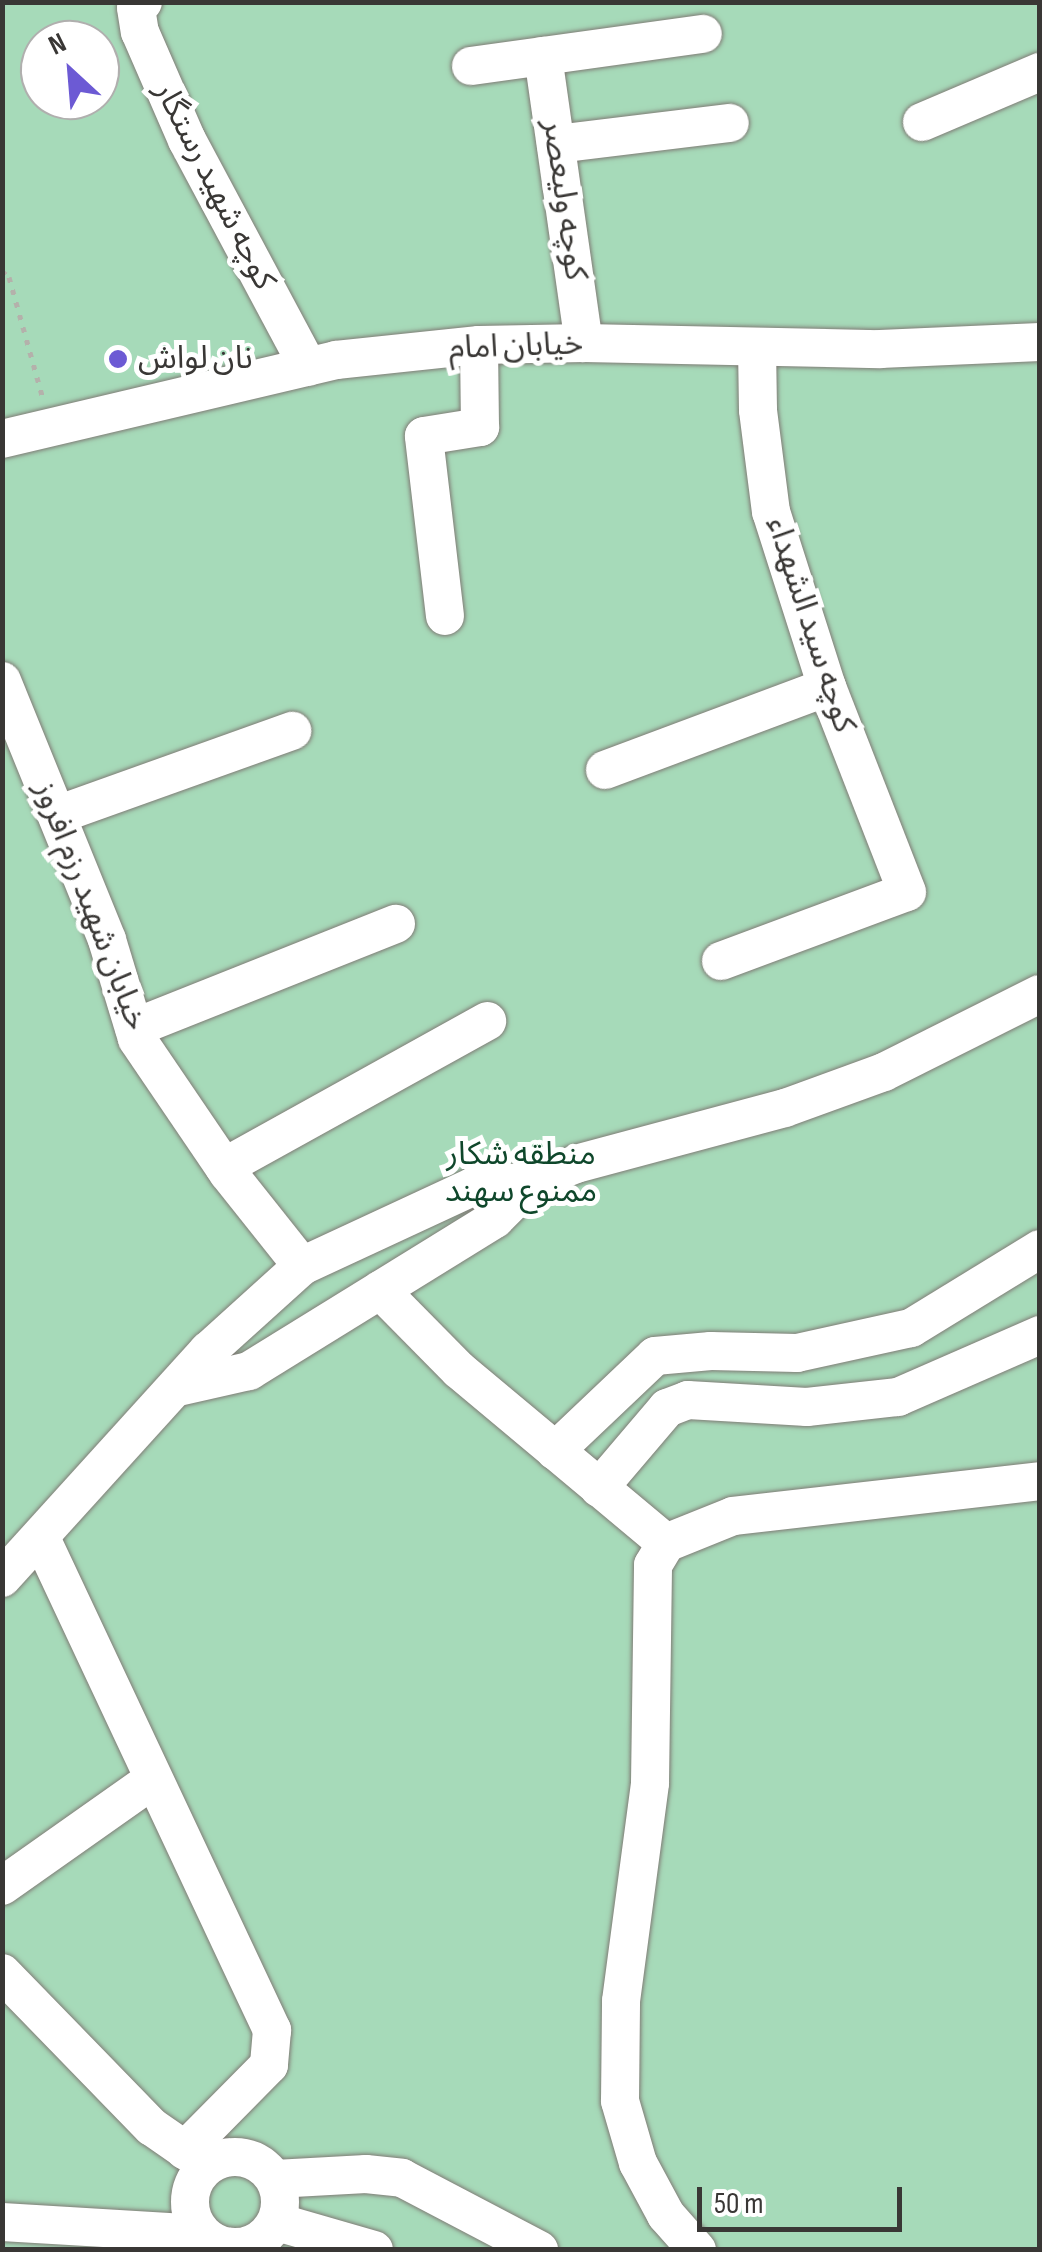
<!DOCTYPE html>
<meta charset="utf-8">
<style>
body{margin:0}
#map{position:relative;width:1042px;height:2252px;overflow:hidden;background:#f6f2eb;font-family:"Sofia Sans Condensed","Noto Sans Arabic",sans-serif}
div>[style]{position:absolute}
.green>*{inset:0;background:#a6dab9}
.path>*{height:5px;margin-top:-2.5px;transform-origin:0;background:repeating-linear-gradient(90deg,#b4b1ab 0 5px,transparent 0 13px)}
.roads{filter:drop-shadow(0 0 2px #807c76) drop-shadow(0 0 2px #807c76)}
.minor>*{height:38px;margin:-19px;padding:0 19px;transform-origin:19px;border-radius:19px;background:#fff}
.minor>.ring{margin:-19px;padding:0;box-sizing:content-box;background:none;border:38px solid #fff;border-radius:50%}
.dots>*{width:28px;height:28px;translate:-50% -50%;box-sizing:border-box;border:5px solid #fff;border-radius:50%}
span{translate:-50% -50%;white-space:nowrap;text-align:center;line-height:1.15;-webkit-text-stroke:10px #fff;paint-order:stroke}
.street-label{font-size:32px;color:#393735}
.poi-label{font-size:32px;color:#393735}
.left{translate:0 -50%;text-align:left}
.park-label{font-size:32px;color:#0f472b}
.frame{position:absolute;inset:0;border:5px solid #393735;pointer-events:none}
.north{position:absolute;left:20px;top:20px;width:100px;height:100px;box-sizing:border-box;background:#fff;border:2px solid #b0afae;border-radius:50%;rotate:334deg;font-size:28px;font-weight:700;line-height:40px;text-align:center;color:#393735}
.north::after{content:'';display:block;margin:auto;width:35px;height:45px;background:#6c5ad4;clip-path:polygon(50% 0,100% 100%,50% 72%,0 100%)}
.scale{position:absolute;left:697px;top:2187px;width:205px;height:45px;box-sizing:border-box;border:5px solid #393735;border-top:0;padding-left:12px;font-size:30px;line-height:35px;white-space:nowrap;color:#393735;-webkit-text-stroke:8px #fff;paint-order:stroke}
</style>
<div id="map">
<div class="green">
<div style="clip-path:polygon(evenodd,3px 3px,1039px 3px,1039px 2249px,3px 2250px,3px 3px,40px 40px,100px 40px,100px 100px,40px 100px,40px 40px)"></div>
</div>
<div class="path">
<div style="left:2px;top:271px;width:9px;rotate:41deg"></div>
<div style="left:9px;top:277px;width:123px;rotate:74.4deg"></div>
</div>
<div class="roads">
<div class="minor">
<div style="left:143px;top:2px;width:9px;rotate:139deg"></div>
<div style="left:136px;top:8px;width:24px;rotate:81deg"></div>
<div style="left:140px;top:32px;width:118px;rotate:66.5deg"></div>
<div style="left:187px;top:140px;width:257px;rotate:61.9deg"></div>
<div style="left:543px;top:56px;width:290px;rotate:81.9deg"></div>
<div style="left:471px;top:66px;width:234px;rotate:-7.9deg"></div>
<div style="left:922px;top:122px;width:128px;rotate:-23deg"></div>
<div style="left:556px;top:144px;width:175px;rotate:-6.9deg"></div>
<div style="left:2px;top:439px;width:343px;rotate:-13.3deg"></div>
<div style="left:336px;top:360px;width:144px;rotate:-6deg"></div>
<div style="left:479px;top:345px;width:105px;rotate:-1.1deg"></div>
<div style="left:584px;top:343px;width:296px;rotate:1.2deg"></div>
<div style="left:880px;top:349px;width:160px;rotate:-2.5deg"></div>
<div style="left:445px;top:616px;width:181px;rotate:-96.7deg"></div>
<div style="left:424px;top:436px;width:57px;rotate:-9.1deg"></div>
<div style="left:480px;top:427px;width:82px;rotate:-90.7deg"></div>
<div style="left:2px;top:681px;width:279px;rotate:67.9deg"></div>
<div style="left:107px;top:940px;width:103px;rotate:73.1deg"></div>
<div style="left:137px;top:1039px;width:162px;rotate:55.8deg"></div>
<div style="left:228px;top:1173px;width:119px;rotate:51.5deg"></div>
<div style="left:605px;top:770px;width:237px;rotate:-20.5deg"></div>
<div style="left:57px;top:815px;width:250px;rotate:-19.7deg"></div>
<div style="left:721px;top:961px;width:198px;rotate:-20.4deg"></div>
<div style="left:907px;top:892px;width:220px;rotate:-111.3deg"></div>
<div style="left:827px;top:687px;width:184px;rotate:-107.7deg"></div>
<div style="left:771px;top:512px;width:103px;rotate:-97.3deg"></div>
<div style="left:758px;top:410px;width:62px;rotate:-90.9deg"></div>
<div style="left:134px;top:1028px;width:282px;rotate:-21.7deg"></div>
<div style="left:224px;top:1167px;width:301px;rotate:-29deg"></div>
<div style="left:380px;top:1290px;width:112px;rotate:45.4deg"></div>
<div style="left:459px;top:1370px;width:270px;rotate:39.9deg"></div>
<div style="left:178px;top:1387px;width:73px;rotate:-12.7deg"></div>
<div style="left:249px;top:1371px;width:289px;rotate:-31.7deg"></div>
<div style="left:495px;top:1219px;width:54px;rotate:-45deg"></div>
<div style="left:555px;top:1451px;width:138px;rotate:-43.5deg"></div>
<div style="left:655px;top:1356px;width:56px;rotate:-5.1deg"></div>
<div style="left:711px;top:1351px;width:86px;rotate:1.3deg"></div>
<div style="left:797px;top:1353px;width:117px;rotate:-12.4deg"></div>
<div style="left:911px;top:1328px;width:151px;rotate:-31.5deg"></div>
<div style="left:599px;top:1488px;width:105px;rotate:-49.6deg"></div>
<div style="left:667px;top:1408px;width:22px;rotate:-21deg"></div>
<div style="left:688px;top:1400px;width:119px;rotate:3.4deg"></div>
<div style="left:807px;top:1407px;width:92px;rotate:-6.3deg"></div>
<div style="left:898px;top:1397px;width:155px;rotate:-23.6deg"></div>
<div style="left:41px;top:1538px;width:544px;rotate:64.85deg"></div>
<div style="left:272px;top:2030px;width:35px;rotate:95deg"></div>
<div style="left:269px;top:2065px;width:120px;rotate:134.7deg"></div>
<div style="left:2px;top:1578px;width:307px;rotate:-47.8deg"></div>
<div style="left:208px;top:1351px;width:127px;rotate:-42.1deg"></div>
<div style="left:302px;top:1266px;width:190px;rotate:-24.9deg"></div>
<div style="left:474px;top:1186px;width:59px;rotate:-4.8deg"></div>
<div style="left:533px;top:1181px;width:46px;rotate:-21.6deg"></div>
<div style="left:576px;top:1164px;width:216px;rotate:-15deg"></div>
<div style="left:785px;top:1108px;width:105px;rotate:-20deg"></div>
<div style="left:884px;top:1072px;width:174px;rotate:-26.6deg"></div>
<div style="left:2px;top:1886px;width:184px;rotate:-35.2deg"></div>
<div style="left:2px;top:1973px;width:215px;rotate:45.8deg"></div>
<div style="left:152px;top:2127px;width:63px;rotate:34.7deg"></div>
<div class="ring" style="left:190px;top:2157px;width:52px;height:52px"></div>
<div style="left:275px;top:2179px;width:91px;rotate:-3.1deg"></div>
<div style="left:366px;top:2174px;width:36px;rotate:6deg"></div>
<div style="left:402px;top:2178px;width:155px;rotate:27.7deg"></div>
<div style="left:2px;top:2222px;width:200px;rotate:3.4deg"></div>
<div style="left:277px;top:2222px;width:101px;rotate:16.1deg"></div>
<div style="left:697px;top:2250px;width:47px;rotate:-131.5deg"></div>
<div style="left:666px;top:2215px;width:59px;rotate:-118.3deg"></div>
<div style="left:638px;top:2163px;width:65px;rotate:-106.2deg"></div>
<div style="left:620px;top:2101px;width:100px;rotate:-89.4deg"></div>
<div style="left:621px;top:2001px;width:220px;rotate:-82.4deg"></div>
<div style="left:650px;top:1783px;width:218px;rotate:-89.2deg"></div>
<div style="left:653px;top:1565px;width:26px;rotate:-59deg"></div>
<div style="left:666px;top:1543px;width:72px;rotate:-21.9deg"></div>
<div style="left:733px;top:1516px;width:309px;rotate:-6.5deg"></div>
</div>
</div>
<div class="dots">
<div style="left:118px;top:359px;background:#6c5ad4"></div>
</div>
<div class="street-label">
<span style="left:214px;top:186px;rotate:63deg">کوچه شهید رستگار</span>
<span style="left:564px;top:200px;rotate:82deg">کوچه ولیعصر</span>
<span style="left:516px;top:347px;rotate:-2deg">خیابان امام</span>
<span style="left:810px;top:625px;rotate:72deg">کوچه سید الشهداء</span>
<span style="left:90px;top:906px;rotate:69deg">خیابان شهید رزم افروز</span>
</div>
<div class="poi-label">
<span class="left" style="left:138px;top:359px">نان لواش</span>
</div>
<div class="park-label">
<span style="left:521px;top:1174px">منطقه شکار<br>ممنوع سهند</span>
</div>
<div class="frame"></div>
<div class="north">N</div>
<div class="scale">50 m</div>
</div>
